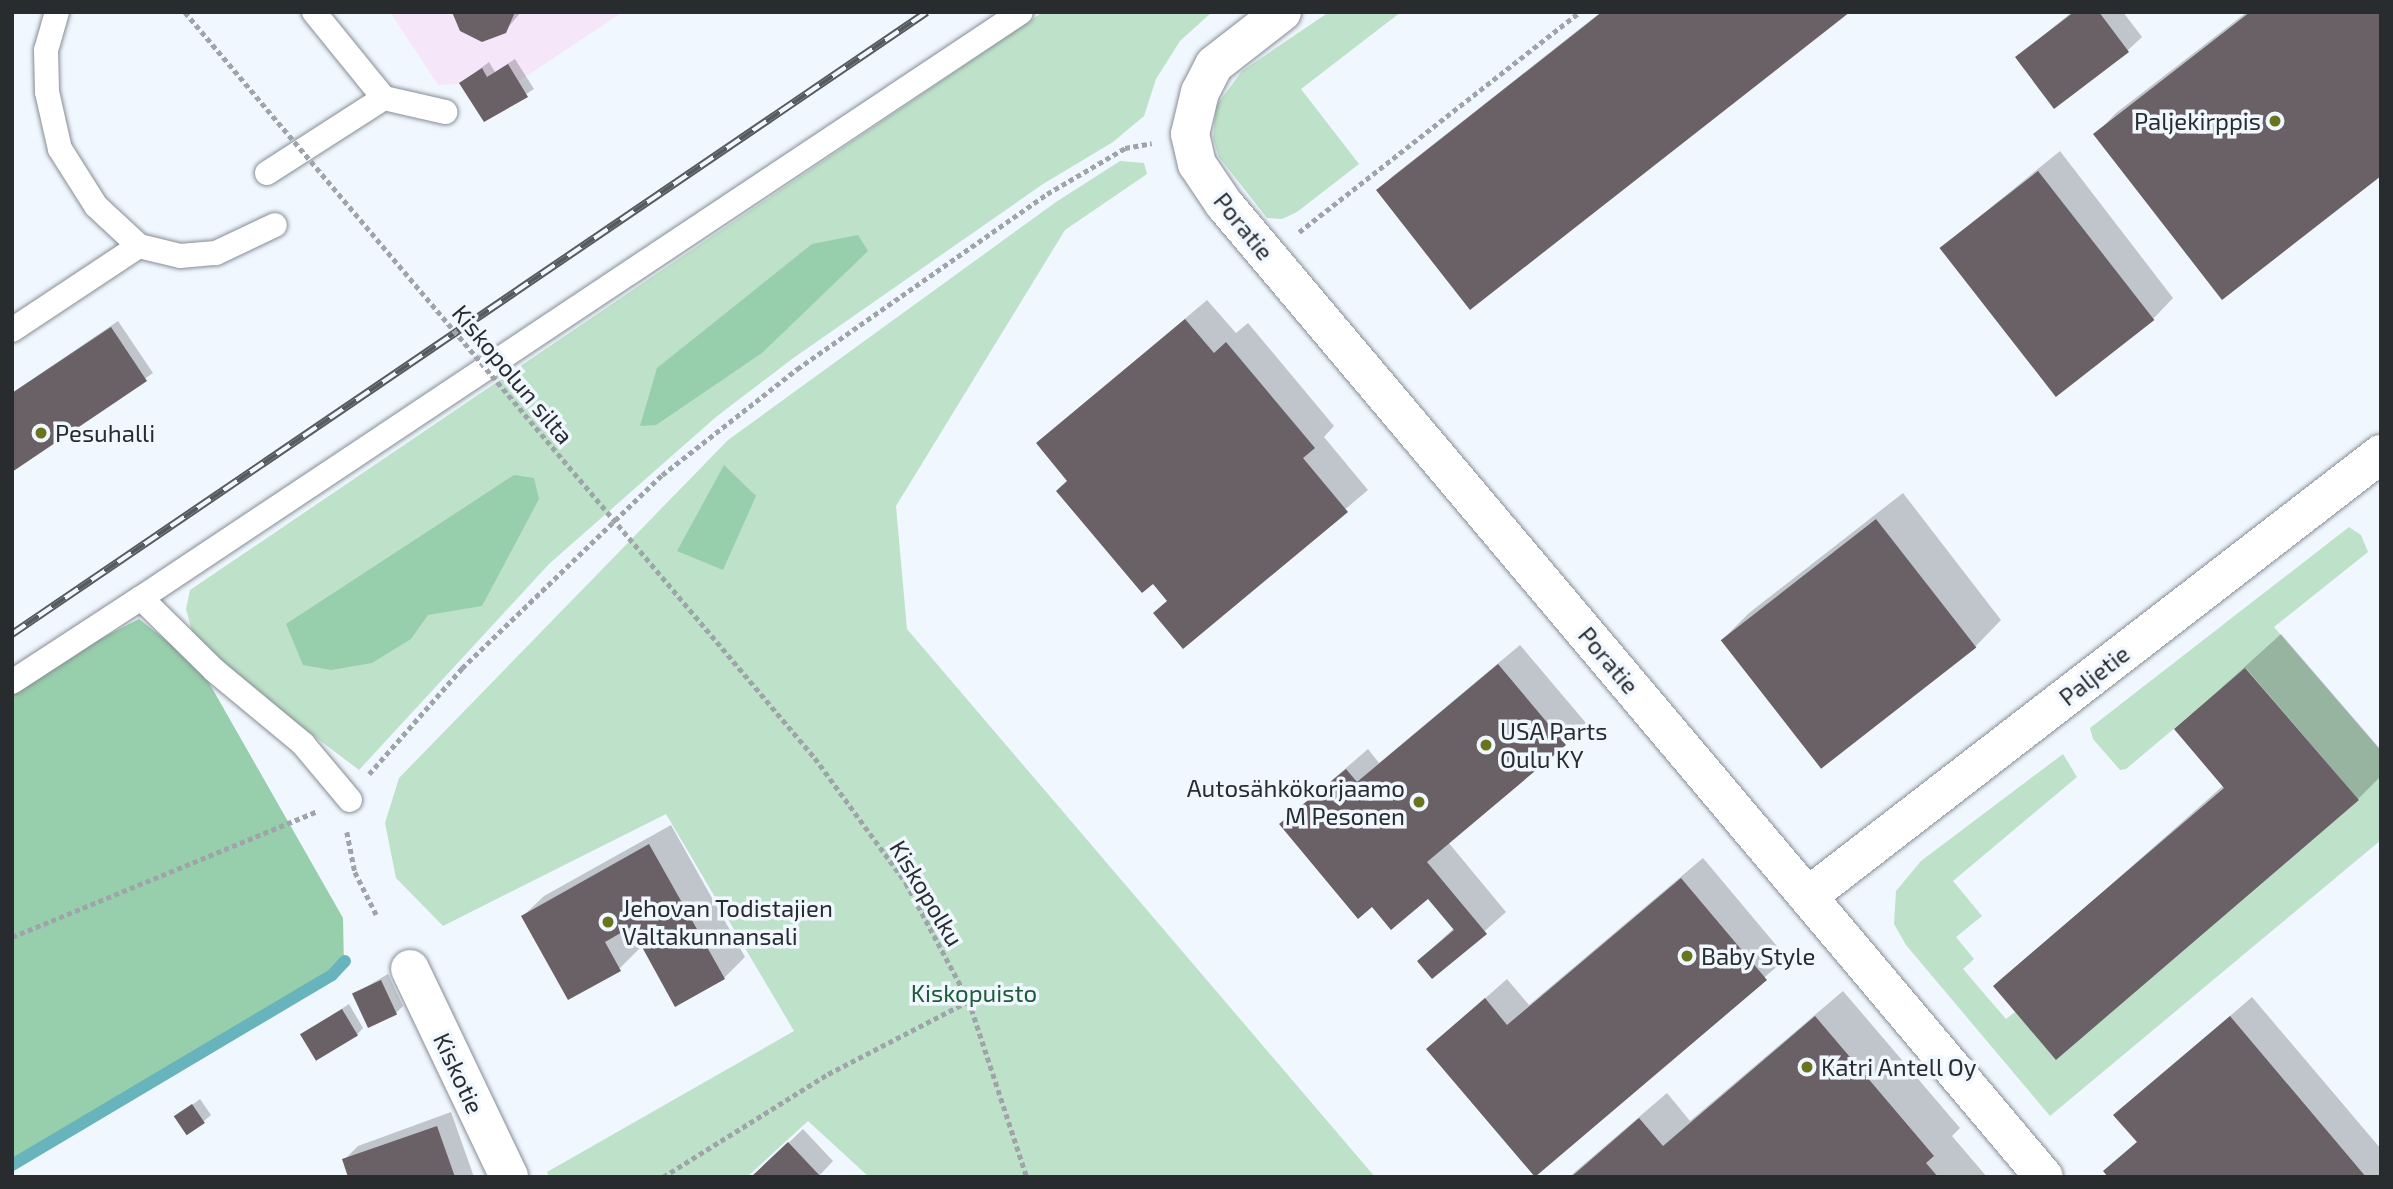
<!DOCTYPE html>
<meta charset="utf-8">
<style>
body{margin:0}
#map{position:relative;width:2393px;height:1189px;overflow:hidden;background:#f0f7ff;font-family:"Exo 2",sans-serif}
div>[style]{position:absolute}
.industrial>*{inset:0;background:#f5e6fa}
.green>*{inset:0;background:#bde2c9}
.forest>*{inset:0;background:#97ceab}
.shadow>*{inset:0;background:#0003}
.stream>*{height:12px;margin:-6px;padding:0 6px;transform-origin:6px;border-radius:6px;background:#68b4bc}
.building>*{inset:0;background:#696166;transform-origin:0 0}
.path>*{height:4.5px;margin-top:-2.25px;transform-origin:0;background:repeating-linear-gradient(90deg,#9fa4aa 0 5px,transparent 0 8.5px)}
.roads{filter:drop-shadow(0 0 2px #878d94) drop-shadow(0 0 2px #878d94)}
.lane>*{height:24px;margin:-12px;padding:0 12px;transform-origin:12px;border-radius:12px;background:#fff}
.street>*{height:38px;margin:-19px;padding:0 19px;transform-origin:19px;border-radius:19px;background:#fff}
.rail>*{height:8px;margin-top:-4px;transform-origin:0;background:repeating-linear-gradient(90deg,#f0f7ff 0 16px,#575b5f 0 32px);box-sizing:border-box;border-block:2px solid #575b5f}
.path-bridge>*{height:4.5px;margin-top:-2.25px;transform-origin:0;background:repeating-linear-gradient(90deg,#9fa4aa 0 5px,transparent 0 8.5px)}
.dots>*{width:19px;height:19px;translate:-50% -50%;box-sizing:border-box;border:4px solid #f0f7ff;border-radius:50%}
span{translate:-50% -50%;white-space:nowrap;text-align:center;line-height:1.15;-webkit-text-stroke:7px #f0f7ff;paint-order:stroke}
.poi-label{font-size:24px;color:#292c2f}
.right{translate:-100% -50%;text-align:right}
.left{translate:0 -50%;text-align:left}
.street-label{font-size:24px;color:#292c2f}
.park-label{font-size:24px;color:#1c5a38}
.frame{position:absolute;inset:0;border:14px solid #292c2f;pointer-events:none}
</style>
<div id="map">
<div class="industrial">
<div style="clip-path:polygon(390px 12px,623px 12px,519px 81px,528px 97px,484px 122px,459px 84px,438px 85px)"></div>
</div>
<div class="green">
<div style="clip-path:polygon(1043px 12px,1212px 12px,1180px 41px,1156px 79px,1144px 116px,1113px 142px,1043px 184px,792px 359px,716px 417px,549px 564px,359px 770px,216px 662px,192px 631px,186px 609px,190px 590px)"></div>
<div style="clip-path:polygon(1329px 12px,1401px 12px,1301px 89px,1359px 164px,1297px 212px,1282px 219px,1267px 218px,1219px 157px,1213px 138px,1216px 106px,1242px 71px)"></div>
<div style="clip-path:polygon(1120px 161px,1144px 163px,1147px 174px,1065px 230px,896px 506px,907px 629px,1375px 1177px,869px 1177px,808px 1121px,747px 1177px,549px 1177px,547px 1172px,794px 1031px,666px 814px,443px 926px,396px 878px,385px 823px,399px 778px,728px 440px,1056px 202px)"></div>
<div style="clip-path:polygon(2349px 527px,2361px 535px,2368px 552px,2274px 627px,2381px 751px,2381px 840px,2050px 1116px,1906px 945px,1894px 924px,1896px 891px,1921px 861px,2063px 754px,2077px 777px,1953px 881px,1982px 916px,1956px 937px,1974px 959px,1963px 969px,2006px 1019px,2015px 1012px,2057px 1059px,2359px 800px,2246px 668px,2126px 769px,2120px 770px,2093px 739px,2090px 728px)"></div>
</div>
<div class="forest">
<div style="clip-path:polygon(858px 235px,868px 251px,762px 353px,656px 425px,640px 426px,657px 368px,812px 244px)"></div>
<div style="clip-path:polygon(724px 465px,756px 496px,723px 570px,677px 551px)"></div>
<div style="clip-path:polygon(514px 475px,534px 478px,539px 499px,482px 606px,428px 615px,411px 639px,372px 663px,331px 670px,303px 665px,286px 624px)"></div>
<div style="clip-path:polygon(139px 619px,200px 667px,343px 918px,344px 968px,12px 1167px,12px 684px)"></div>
</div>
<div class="shadow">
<div style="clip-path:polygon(455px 12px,521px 12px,505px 31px)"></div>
<div style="clip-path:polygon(1601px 12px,1848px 12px,1378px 190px,1393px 176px)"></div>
<div style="clip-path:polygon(2072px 12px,2123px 12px,2142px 37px,2127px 51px,2017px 57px)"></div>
<div style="clip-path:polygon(2247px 12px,2381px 12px,2096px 134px,2116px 113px)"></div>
<div style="clip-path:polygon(515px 59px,534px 89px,485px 120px,461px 83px,489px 62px,495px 72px)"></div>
<div style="clip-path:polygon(2060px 151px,2173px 298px,2153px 319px,1941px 248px)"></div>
<div style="clip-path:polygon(1207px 300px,1236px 333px,1248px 323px,1334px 426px,1324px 437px,1368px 490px,1183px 646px,1169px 600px,1038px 443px)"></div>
<div style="clip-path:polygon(118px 321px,153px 373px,12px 470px,12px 393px)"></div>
<div style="clip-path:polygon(1903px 493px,2001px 620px,1975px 647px,1722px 640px,1749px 613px)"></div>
<div style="clip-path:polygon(2281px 634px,2381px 750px,2381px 776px,2358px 799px,1996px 986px,2224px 785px,2176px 729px)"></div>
<div style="clip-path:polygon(1520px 645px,1586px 723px,1448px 842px,1506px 912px,1433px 977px,1419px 961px,1454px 928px,1428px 897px,1372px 905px,1281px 824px,1368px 749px,1379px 763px)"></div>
<div style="clip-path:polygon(671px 825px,745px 957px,724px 978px,634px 930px,640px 948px,619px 969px,523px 916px,544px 896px)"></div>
<div style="clip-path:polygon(1703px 858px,1787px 958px,1535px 1174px,1428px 1049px,1507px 979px,1529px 1005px)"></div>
<div style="clip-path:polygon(388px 974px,403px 1006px,396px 1013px,354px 994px)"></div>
<div style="clip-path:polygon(1843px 991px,1960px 1128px,1952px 1136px,1987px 1177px,1569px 1177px,1667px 1093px,1690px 1121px)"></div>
<div style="clip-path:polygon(2252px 997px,2381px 1149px,2381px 1177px,2110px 1177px,2105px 1171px,2138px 1141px,2116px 1115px)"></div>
<div style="clip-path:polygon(349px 1004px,363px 1028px,357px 1035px,302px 1034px)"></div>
<div style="clip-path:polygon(200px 1099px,211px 1115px,204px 1121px,176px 1117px)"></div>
<div style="clip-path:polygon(451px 1112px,474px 1177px,350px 1177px,344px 1160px,358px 1146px)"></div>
<div style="clip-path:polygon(803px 1129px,833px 1161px,818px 1177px,753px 1177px)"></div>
</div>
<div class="stream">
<div style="left:12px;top:1165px;width:372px;rotate:-30.7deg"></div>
<div style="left:332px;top:975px;width:19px;rotate:-47deg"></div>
</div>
<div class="building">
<div style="clip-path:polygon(452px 12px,515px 12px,506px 33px,482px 42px,460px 31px)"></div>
<div style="clip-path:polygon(1602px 12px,1850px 12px,1470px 310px,1376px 190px)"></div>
<div style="clip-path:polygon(2074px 12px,2099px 12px,2129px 52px,2054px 109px,2015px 57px)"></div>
<div style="clip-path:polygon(2250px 12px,2381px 12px,2381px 176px,2222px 300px,2093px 134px)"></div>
<div style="clip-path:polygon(508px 64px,528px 97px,484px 122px,459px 83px,482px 68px,487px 77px)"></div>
<div style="left:2038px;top:171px;width:189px;height:125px;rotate:52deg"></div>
<div style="clip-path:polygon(1185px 319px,1214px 353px,1226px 342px,1315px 448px,1303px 458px,1348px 512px,1183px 649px,1153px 613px,1167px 601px,1153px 584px,1142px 593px,1056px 491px,1067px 481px,1036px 443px)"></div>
<div style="clip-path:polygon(111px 327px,147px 381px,12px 472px,12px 393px)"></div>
<div style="left:1876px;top:519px;width:163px;height:197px;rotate:52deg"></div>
<div style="clip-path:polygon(1498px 664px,1566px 745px,1427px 862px,1487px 934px,1432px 979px,1417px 961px,1454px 930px,1428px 899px,1391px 930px,1372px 907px,1358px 919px,1279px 824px,1346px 769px,1357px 782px)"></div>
<div style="clip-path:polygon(2245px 668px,2359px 800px,2056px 1060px,1993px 986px,2224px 788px,2174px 729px)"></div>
<div style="clip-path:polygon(649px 844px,725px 979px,675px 1007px,631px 927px,605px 942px,621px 971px,568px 1000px,521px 916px)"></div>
<div style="clip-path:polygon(1681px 878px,1767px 980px,1535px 1177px,1426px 1049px,1485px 998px,1507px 1025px)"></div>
<div style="left:381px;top:980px;width:38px;height:32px;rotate:65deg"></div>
<div style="left:342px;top:1009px;width:31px;height:49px;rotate:59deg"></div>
<div style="clip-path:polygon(1815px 1016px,1934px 1156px,1926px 1163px,1938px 1177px,1571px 1177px,1639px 1118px,1663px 1146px)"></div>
<div style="clip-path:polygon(2230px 1016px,2366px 1177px,2108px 1177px,2103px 1171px,2137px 1142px,2113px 1115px)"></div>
<div style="left:192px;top:1104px;width:23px;height:22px;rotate:56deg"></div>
<div style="clip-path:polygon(437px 1126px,455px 1177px,348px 1177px,342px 1159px)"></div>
<div style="clip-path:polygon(788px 1142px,821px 1177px,751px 1177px)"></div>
</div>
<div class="path">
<div style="left:1299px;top:232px;width:357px;rotate:-38.1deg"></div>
<div style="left:815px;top:758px;width:155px;rotate:53.9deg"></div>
<div style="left:906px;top:883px;width:134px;rotate:61.9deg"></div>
<div style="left:969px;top:1001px;width:185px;rotate:71.8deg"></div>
<div style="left:369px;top:774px;width:141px;rotate:-48.7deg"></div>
<div style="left:462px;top:668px;width:278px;rotate:-44deg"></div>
<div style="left:662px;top:475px;width:172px;rotate:-38.1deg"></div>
<div style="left:797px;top:369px;width:305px;rotate:-35deg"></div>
<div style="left:1047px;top:194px;width:91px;rotate:-30.5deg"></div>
<div style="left:1125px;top:148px;width:27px;rotate:-10deg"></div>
<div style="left:347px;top:832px;width:41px;rotate:78.7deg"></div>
<div style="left:355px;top:872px;width:51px;rotate:63.4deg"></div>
<div style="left:12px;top:937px;width:329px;rotate:-22.4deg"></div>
<div style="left:663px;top:1177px;width:195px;rotate:-32deg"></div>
<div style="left:828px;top:1074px;width:159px;rotate:-27.4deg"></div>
</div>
<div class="roads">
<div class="lane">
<div style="left:57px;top:12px;width:40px;rotate:106deg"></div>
<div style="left:46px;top:50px;width:42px;rotate:88.6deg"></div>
<div style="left:47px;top:92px;width:58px;rotate:77.2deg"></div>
<div style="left:60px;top:149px;width:67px;rotate:57.7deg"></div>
<div style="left:96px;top:206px;width:59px;rotate:42.9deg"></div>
<div style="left:139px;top:246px;width:42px;rotate:13.7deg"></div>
<div style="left:180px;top:256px;width:36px;rotate:-5deg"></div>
<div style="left:216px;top:253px;width:65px;rotate:-25.4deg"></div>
<div style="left:314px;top:12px;width:111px;rotate:50.9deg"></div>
<div style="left:384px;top:98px;width:63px;rotate:12.9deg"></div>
<div style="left:267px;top:173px;width:139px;rotate:-32.7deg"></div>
<div style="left:12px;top:330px;width:152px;rotate:-33.5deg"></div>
<div style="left:141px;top:598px;width:1057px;rotate:-33.66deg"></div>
<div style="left:12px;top:682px;width:154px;rotate:-33.1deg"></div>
<div style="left:141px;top:598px;width:103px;rotate:44.6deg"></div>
<div style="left:214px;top:670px;width:116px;rotate:39.7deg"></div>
<div style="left:303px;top:744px;width:73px;rotate:50deg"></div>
</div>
<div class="street">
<div style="left:1282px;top:12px;width:86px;rotate:142.1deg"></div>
<div style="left:1214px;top:65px;width:30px;rotate:117deg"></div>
<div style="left:1200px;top:92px;width:43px;rotate:103.4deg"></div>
<div style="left:1190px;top:134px;width:31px;rotate:77deg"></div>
<div style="left:1197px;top:164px;width:48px;rotate:56deg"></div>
<div style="left:1224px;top:204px;width:1272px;rotate:49.88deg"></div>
<div style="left:1808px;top:896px;width:724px;rotate:-37.65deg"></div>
<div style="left:410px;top:969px;width:230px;rotate:64.5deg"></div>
</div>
</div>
<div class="rail">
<div style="left:12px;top:634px;width:1106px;rotate:-34.21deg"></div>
</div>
<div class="path-bridge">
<div style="left:185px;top:12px;width:976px;rotate:49.82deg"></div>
</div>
<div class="dots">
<div style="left:2275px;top:121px;background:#69741f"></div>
<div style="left:41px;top:433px;background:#69741f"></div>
<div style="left:1486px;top:745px;background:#69741f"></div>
<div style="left:1419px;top:802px;background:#69741f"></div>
<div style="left:608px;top:922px;background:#69741f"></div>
<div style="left:1687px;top:956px;background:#69741f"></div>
<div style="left:1807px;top:1067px;background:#69741f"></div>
</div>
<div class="poi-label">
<span class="right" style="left:2261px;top:121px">Paljekirppis</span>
<span class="left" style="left:55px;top:433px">Pesuhalli</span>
<span class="left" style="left:1500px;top:745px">USA Parts<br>Oulu KY</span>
<span class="right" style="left:1405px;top:802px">Autosähkökorjaamo<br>M Pesonen</span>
<span class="left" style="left:622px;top:922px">Jehovan Todistajien<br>Valtakunnansali</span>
<span class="left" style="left:1701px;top:956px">Baby Style</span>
<span class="left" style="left:1821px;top:1067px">Katri Antell Oy</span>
</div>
<div class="street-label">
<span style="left:1244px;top:226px;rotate:51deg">Poratie</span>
<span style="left:513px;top:374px;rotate:50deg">Kiskopolun silta</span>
<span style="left:1609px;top:660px;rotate:50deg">Poratie</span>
<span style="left:2094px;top:675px;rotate:-38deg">Paljetie</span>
<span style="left:927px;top:893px;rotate:59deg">Kiskopolku</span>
<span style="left:459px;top:1073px;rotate:65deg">Kiskotie</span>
</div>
<div class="park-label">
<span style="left:974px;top:993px">Kiskopuisto</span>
</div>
<div class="frame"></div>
</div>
